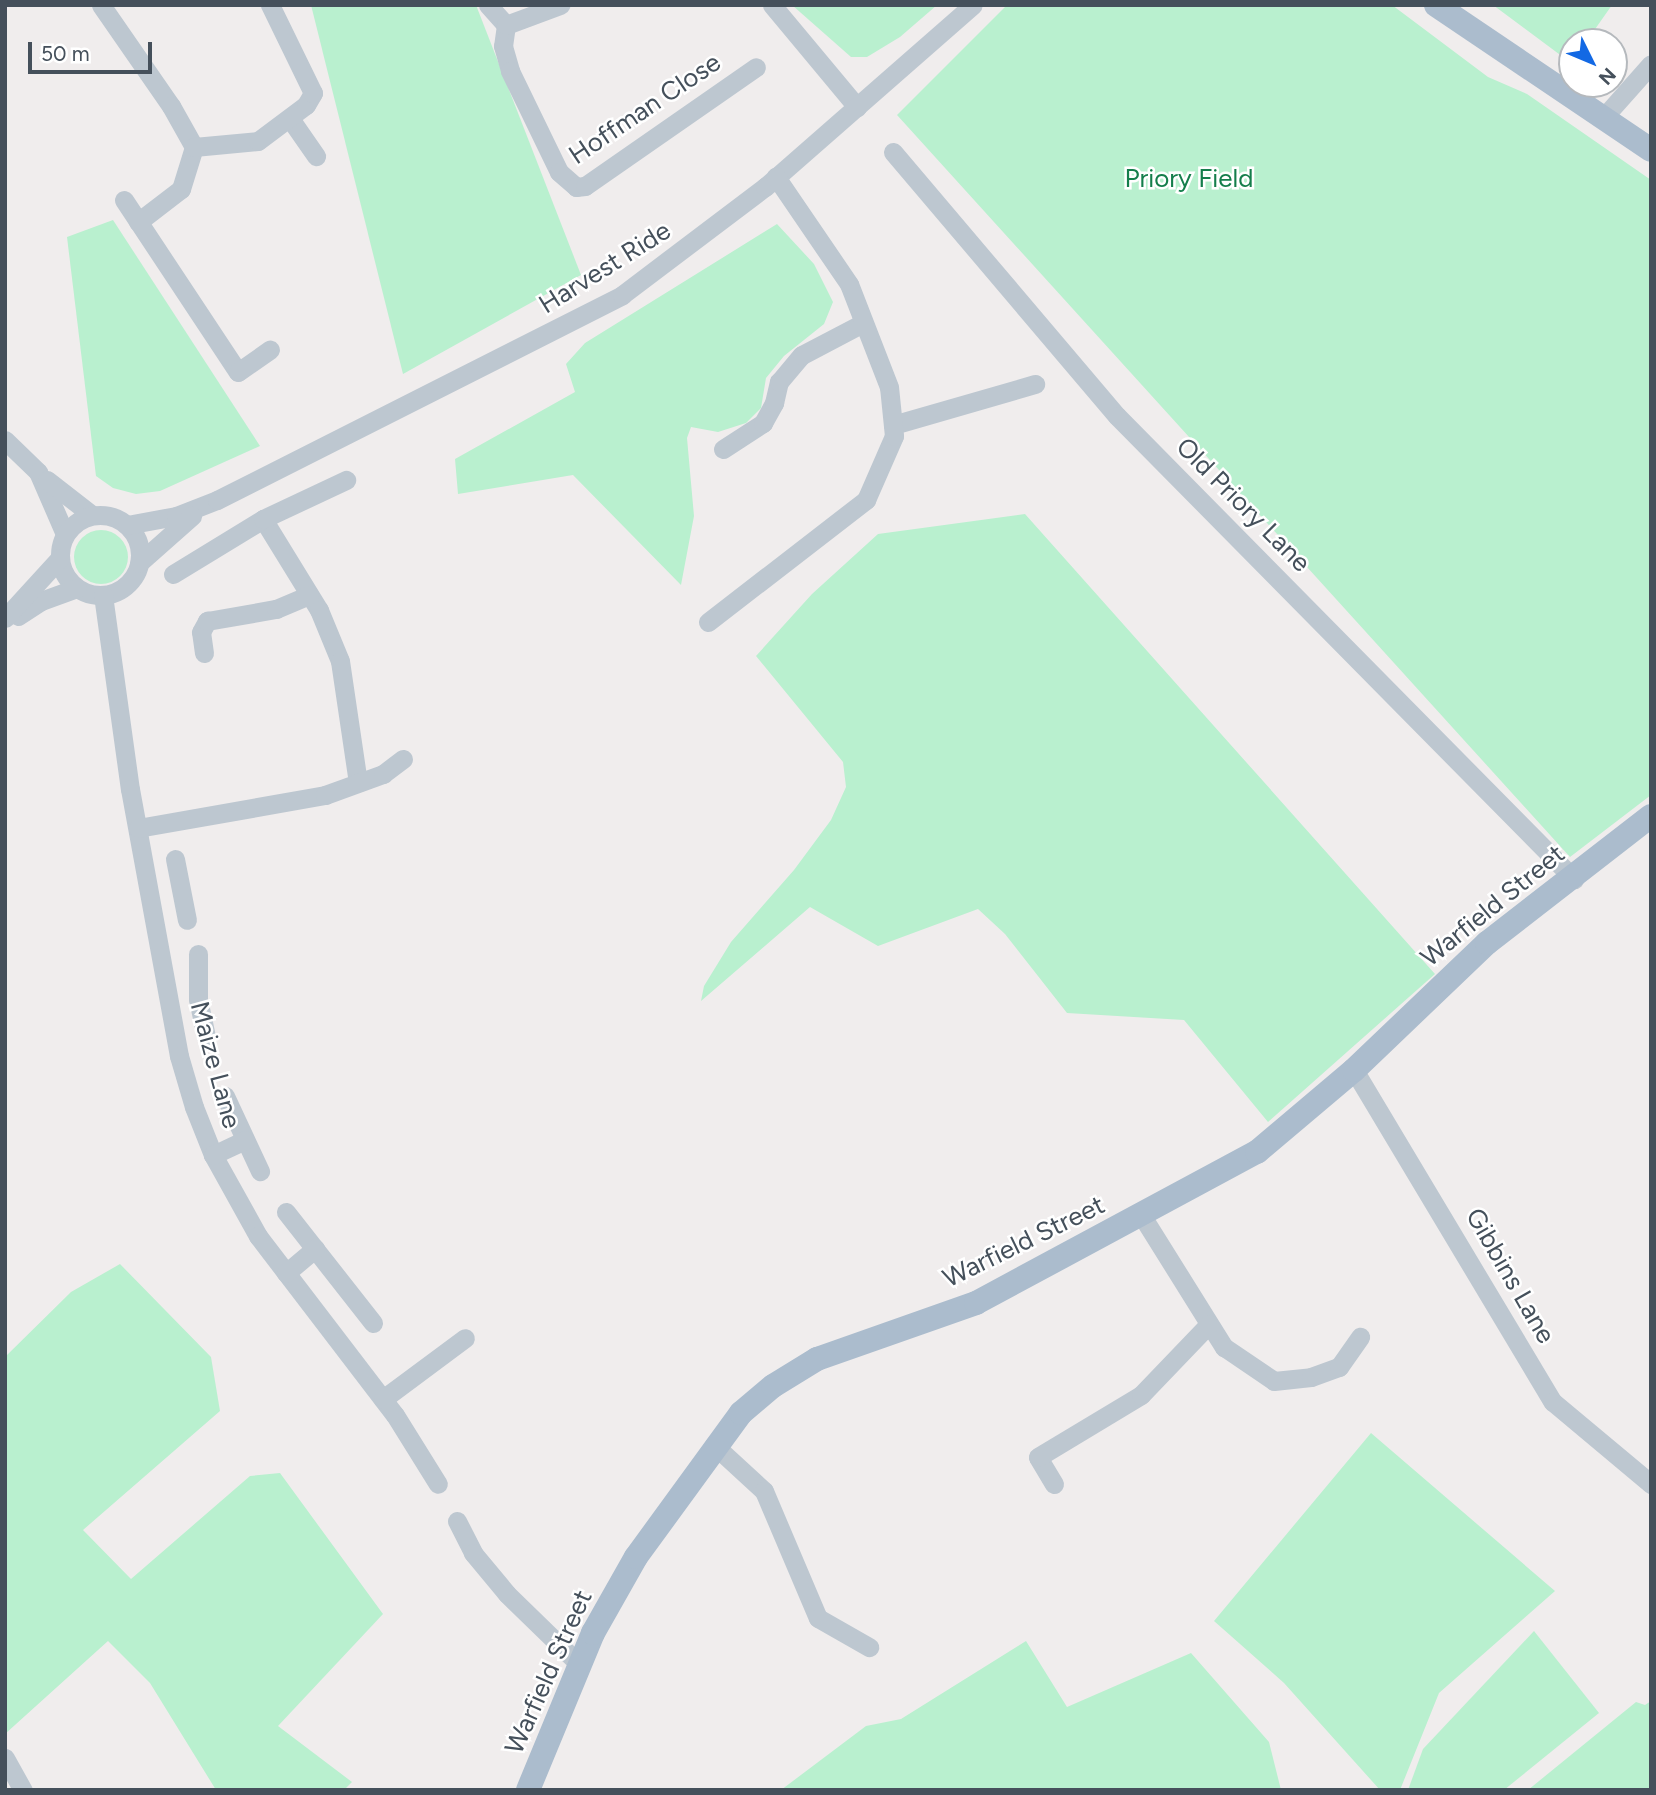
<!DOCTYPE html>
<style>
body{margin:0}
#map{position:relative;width:1656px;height:1795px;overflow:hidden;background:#f0eded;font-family:Figtree,sans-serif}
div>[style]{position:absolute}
.green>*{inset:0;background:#b9f0cf}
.round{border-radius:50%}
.minor>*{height:19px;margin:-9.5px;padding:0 9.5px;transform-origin:9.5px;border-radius:9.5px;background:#bdc7d0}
.minor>.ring{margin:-9.5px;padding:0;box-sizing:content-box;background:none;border:19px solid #bdc7d0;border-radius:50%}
.major>*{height:24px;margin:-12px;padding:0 12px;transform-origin:12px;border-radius:12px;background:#abbccd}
span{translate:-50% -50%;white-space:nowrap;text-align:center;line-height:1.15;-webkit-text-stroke:5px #fff;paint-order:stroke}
.street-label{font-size:26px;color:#45505b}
.park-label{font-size:26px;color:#147e4b}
.frame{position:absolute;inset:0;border:7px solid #45505b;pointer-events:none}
.north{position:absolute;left:1558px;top:28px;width:70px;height:70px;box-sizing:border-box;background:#fff;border:2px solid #b5b9bd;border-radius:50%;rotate:133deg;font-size:19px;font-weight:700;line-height:28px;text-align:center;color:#45505b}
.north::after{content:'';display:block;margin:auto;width:24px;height:32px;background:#1369e4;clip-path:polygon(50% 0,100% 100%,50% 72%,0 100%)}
.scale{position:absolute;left:28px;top:42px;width:124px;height:32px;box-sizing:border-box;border:4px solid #45505b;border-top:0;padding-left:9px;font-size:21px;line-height:24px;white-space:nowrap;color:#45505b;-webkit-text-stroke:5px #fff;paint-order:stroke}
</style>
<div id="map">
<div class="green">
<div style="clip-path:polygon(311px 5px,476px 5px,581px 275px,403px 374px)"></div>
<div style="clip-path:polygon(792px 5px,937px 5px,900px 37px,867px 57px,851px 57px)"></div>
<div style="clip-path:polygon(1007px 5px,1392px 5px,1488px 77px,1527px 94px,1651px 180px,1651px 795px,1570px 857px,897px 115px)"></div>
<div style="clip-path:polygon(1493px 5px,1612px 5px,1586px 42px,1572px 42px,1571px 63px)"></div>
<div style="clip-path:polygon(113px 220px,260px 446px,160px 491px,136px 494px,113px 488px,96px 476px,67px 237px)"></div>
<div style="clip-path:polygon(777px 224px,814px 264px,833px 302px,824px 324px,784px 356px,766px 378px,761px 408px,746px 423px,718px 432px,691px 427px,687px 438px,694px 516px,681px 585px,573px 475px,458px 494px,455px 459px,575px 392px,566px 364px,585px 343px)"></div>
<div style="clip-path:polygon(1025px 514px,1435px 974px,1268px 1122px,1184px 1020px,1067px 1013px,1005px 934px,978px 909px,878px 946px,810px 907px,701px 1001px,704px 986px,731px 942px,794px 870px,831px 820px,846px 787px,843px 762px,756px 656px,812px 594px,878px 534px)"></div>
<div class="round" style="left:74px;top:530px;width:54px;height:54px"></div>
<div style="clip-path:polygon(120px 1264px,211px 1357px,220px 1411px,83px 1530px,131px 1579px,250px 1476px,280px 1473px,383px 1614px,278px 1726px,352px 1782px,344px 1790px,216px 1790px,150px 1683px,108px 1641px,5px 1734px,5px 1357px,71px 1292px)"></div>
<div style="clip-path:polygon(1371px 1433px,1555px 1591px,1439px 1693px,1400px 1790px,1380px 1790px,1284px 1683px,1214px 1621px)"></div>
<div style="clip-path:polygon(1534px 1631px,1599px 1713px,1504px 1790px,1408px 1790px,1423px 1749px)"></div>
<div style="clip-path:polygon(1026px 1641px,1067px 1707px,1191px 1653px,1269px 1742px,1281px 1790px,781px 1790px,866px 1726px,901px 1719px)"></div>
<div style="clip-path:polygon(1651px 1701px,1651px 1790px,1528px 1790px,1636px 1702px,1645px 1705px)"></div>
</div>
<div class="minor">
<div style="left:101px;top:5px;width:123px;rotate:55.3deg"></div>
<div style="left:171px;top:106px;width:47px;rotate:60.7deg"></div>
<div style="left:194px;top:147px;width:44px;rotate:107.2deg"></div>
<div style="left:181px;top:189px;width:54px;rotate:142.5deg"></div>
<div style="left:488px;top:5px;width:27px;rotate:48deg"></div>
<div style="left:772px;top:5px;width:133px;rotate:50.2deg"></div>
<div style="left:506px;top:25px;width:21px;rotate:98deg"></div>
<div style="left:503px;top:46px;width:26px;rotate:74deg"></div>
<div style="left:510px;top:71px;width:112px;rotate:64.1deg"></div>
<div style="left:559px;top:172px;width:23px;rotate:41deg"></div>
<div style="left:576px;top:187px;width:9px;rotate:-6deg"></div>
<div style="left:585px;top:186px;width:208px;rotate:-34.8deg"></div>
<div style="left:506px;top:25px;width:58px;rotate:-20.3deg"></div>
<div style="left:1603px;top:118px;width:72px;rotate:-48.4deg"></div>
<div style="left:291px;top:120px;width:44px;rotate:55.2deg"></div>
<div style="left:194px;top:147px;width:64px;rotate:-5.4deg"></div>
<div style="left:258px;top:141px;width:60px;rotate:-36.9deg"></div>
<div style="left:306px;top:105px;width:14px;rotate:-60deg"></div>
<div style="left:313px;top:93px;width:98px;rotate:-116deg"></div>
<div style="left:893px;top:152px;width:346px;rotate:49.7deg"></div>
<div style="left:1117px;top:416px;width:651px;rotate:45.37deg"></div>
<div style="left:124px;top:200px;width:206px;rotate:56.5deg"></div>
<div style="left:238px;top:372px;width:39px;rotate:-35deg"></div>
<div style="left:893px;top:425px;width:148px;rotate:-16.1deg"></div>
<div style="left:5px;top:440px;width:46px;rotate:44.1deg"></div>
<div style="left:38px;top:472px;width:68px;rotate:66.5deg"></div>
<div style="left:723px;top:449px;width:48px;rotate:-33deg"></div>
<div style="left:763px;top:423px;width:23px;rotate:-61deg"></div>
<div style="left:774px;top:403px;width:22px;rotate:-77deg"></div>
<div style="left:779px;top:382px;width:35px;rotate:-50deg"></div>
<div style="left:802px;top:355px;width:67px;rotate:-27.7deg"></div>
<div style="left:47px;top:480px;width:57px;rotate:37.9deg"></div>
<div class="ring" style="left:60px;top:515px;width:61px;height:61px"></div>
<div style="left:263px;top:519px;width:107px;rotate:58.4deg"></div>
<div style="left:319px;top:610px;width:55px;rotate:67.6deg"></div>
<div style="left:340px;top:661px;width:123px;rotate:81.6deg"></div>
<div style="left:127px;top:525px;width:50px;rotate:-10.4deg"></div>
<div style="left:176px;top:516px;width:44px;rotate:-21.3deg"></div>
<div style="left:217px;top:500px;width:454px;rotate:-26.8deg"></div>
<div style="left:622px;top:295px;width:179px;rotate:-37.1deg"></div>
<div style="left:765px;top:187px;width:276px;rotate:-41.2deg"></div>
<div style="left:139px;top:563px;width:71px;rotate:-41.6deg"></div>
<div style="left:173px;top:574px;width:105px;rotate:-31.4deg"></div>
<div style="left:263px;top:519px;width:92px;rotate:-25.2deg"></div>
<div style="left:103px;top:595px;width:196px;rotate:82.1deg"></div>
<div style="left:130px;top:789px;width:271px;rotate:79.6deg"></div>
<div style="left:179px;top:1056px;width:53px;rotate:73.6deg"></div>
<div style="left:194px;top:1107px;width:52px;rotate:68.4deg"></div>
<div style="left:213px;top:1155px;width:93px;rotate:60.9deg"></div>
<div style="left:258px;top:1236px;width:225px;rotate:52.6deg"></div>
<div style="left:395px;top:1415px;width:81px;rotate:58.1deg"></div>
<div style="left:18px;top:616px;width:27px;rotate:-33deg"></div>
<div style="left:41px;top:601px;width:38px;rotate:-20deg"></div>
<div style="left:5px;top:618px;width:81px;rotate:-47.5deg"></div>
<div style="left:708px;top:622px;width:200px;rotate:-37.7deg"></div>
<div style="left:866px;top:500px;width:70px;rotate:-66.4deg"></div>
<div style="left:894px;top:436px;width:49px;rotate:-95.8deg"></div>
<div style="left:889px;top:387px;width:110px;rotate:-111.2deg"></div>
<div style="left:849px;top:284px;width:130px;rotate:-124.3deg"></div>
<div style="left:204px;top:653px;width:21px;rotate:-98deg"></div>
<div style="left:201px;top:632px;width:13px;rotate:-61deg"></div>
<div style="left:207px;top:621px;width:70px;rotate:-9.9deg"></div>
<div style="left:276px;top:609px;width:36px;rotate:-23deg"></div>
<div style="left:138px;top:828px;width:190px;rotate:-10deg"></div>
<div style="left:325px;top:795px;width:62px;rotate:-19.9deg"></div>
<div style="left:383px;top:774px;width:25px;rotate:-37deg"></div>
<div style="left:175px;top:859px;width:62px;rotate:78.9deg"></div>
<div style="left:198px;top:954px;width:45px;rotate:90deg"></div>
<div style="left:198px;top:999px;width:39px;rotate:78deg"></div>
<div style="left:1354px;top:1070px;width:387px;rotate:59.1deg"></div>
<div style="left:1553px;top:1402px;width:128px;rotate:39.9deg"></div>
<div style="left:225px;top:1096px;width:83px;rotate:65deg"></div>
<div style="left:213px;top:1155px;width:35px;rotate:-25deg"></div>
<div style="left:286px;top:1212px;width:141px;rotate:51.9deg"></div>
<div style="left:1142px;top:1216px;width:155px;rotate:58deg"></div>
<div style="left:1224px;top:1347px;width:60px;rotate:34.2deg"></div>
<div style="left:1274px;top:1381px;width:37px;rotate:-6deg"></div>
<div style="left:1311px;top:1377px;width:30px;rotate:-20deg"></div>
<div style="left:1339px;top:1367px;width:37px;rotate:-55deg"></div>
<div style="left:286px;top:1273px;width:38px;rotate:-40deg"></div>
<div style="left:383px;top:1399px;width:102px;rotate:-36.6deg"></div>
<div style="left:714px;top:1445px;width:68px;rotate:42.6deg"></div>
<div style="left:764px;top:1491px;width:138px;rotate:67deg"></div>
<div style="left:818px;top:1618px;width:59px;rotate:29.6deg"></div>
<div style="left:1054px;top:1484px;width:31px;rotate:-121deg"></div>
<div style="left:1038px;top:1457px;width:120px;rotate:-31deg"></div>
<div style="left:1141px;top:1395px;width:98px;rotate:-46.2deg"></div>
<div style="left:457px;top:1521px;width:36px;rotate:63deg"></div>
<div style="left:473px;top:1553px;width:53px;rotate:50.3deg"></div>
<div style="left:507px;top:1594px;width:100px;rotate:44.2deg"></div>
<div style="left:5px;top:1758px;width:37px;rotate:61deg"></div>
</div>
<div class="major">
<div style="left:1436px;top:5px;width:259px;rotate:34deg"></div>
<div style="left:528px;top:1790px;width:170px;rotate:-67.5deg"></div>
<div style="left:593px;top:1633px;width:87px;rotate:-60.5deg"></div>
<div style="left:636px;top:1557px;width:178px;rotate:-53.9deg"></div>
<div style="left:741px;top:1413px;width:42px;rotate:-40.2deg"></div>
<div style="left:773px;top:1386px;width:52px;rotate:-31.5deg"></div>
<div style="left:817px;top:1359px;width:169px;rotate:-19.4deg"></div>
<div style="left:976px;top:1303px;width:319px;rotate:-28.3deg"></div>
<div style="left:1257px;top:1152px;width:127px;rotate:-40.2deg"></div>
<div style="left:1354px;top:1070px;width:184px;rotate:-43.7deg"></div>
<div style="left:1487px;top:943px;width:207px;rotate:-37.8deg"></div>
</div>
<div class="street-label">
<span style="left:645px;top:109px;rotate:-34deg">Hoffman Close</span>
<span style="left:605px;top:268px;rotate:-32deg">Harvest Ride</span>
<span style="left:1243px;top:505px;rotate:45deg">Old Priory Lane</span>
<span style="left:1493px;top:906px;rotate:-39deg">Warfield Street</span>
<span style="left:215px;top:1065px;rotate:75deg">Maize Lane</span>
<span style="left:1024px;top:1242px;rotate:-26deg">Warfield Street</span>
<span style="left:1510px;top:1276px;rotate:60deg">Gibbins Lane</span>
<span style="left:549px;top:1672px;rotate:-66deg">Warfield Street</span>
</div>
<div class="park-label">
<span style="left:1189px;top:179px">Priory Field</span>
</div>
<div class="frame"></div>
<div class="north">N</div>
<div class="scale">50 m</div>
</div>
